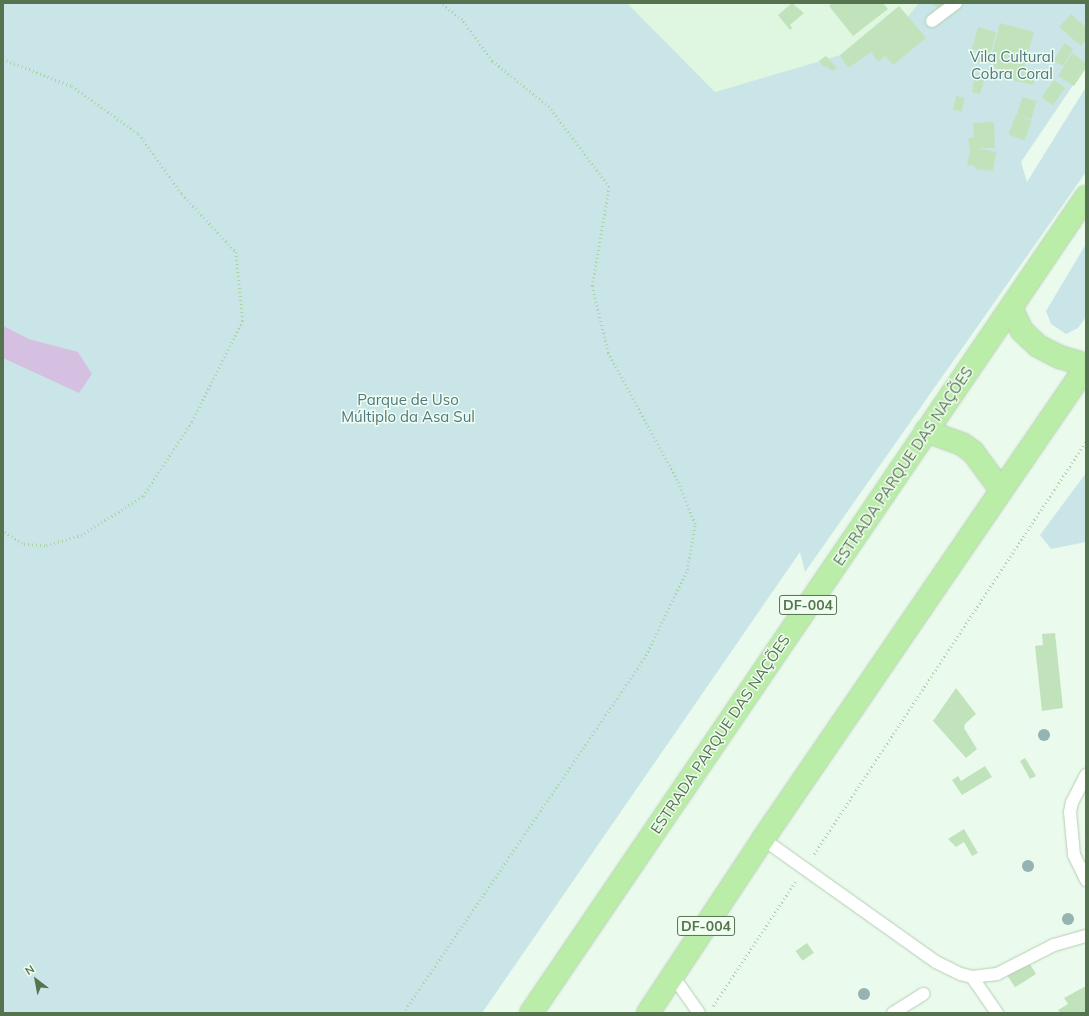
<!DOCTYPE html>
<meta charset="utf-8">
<style>
body{margin:0}
#map{position:relative;width:1089px;height:1016px;overflow:hidden;background:#eafaec;font-family:Mulish,sans-serif}
div>[style]{position:absolute}
.residential>*{inset:0;background:#dff6e0}
.green>*{inset:0;background:#cae5e7}
.water>*{inset:0;background:#d5c0e2}
.building>*{inset:0;background:#c1e3bc;transform-origin:0 0}
.path>*{height:2.5px;margin-top:-1.25px;transform-origin:0;background:repeating-linear-gradient(90deg,#add2a7 0 1px,transparent 0 4px)}
.roads{filter:drop-shadow(0 0 1px #b6ceb4) drop-shadow(0 0 1px #b6ceb4)}
.lane>*{height:12px;margin:-6px;padding:0 6px;transform-origin:6px;border-radius:6px;background:#fff}
.highway>*{height:22px;margin:-11px;padding:0 11px;transform-origin:11px;border-radius:11px;background:#baeda8}
.trees>*{width:12px;height:12px;margin:-6px;border-radius:50%;background:#95b3b2}
span{translate:-50% -50%;white-space:nowrap;text-align:center;line-height:1.15;-webkit-text-stroke:3px #f0fdf1;paint-order:stroke}
.shield-label span{padding:1px 3px;background:#f0fdf1;border:1px solid;border-radius:3px;-webkit-text-stroke-width:0}
.shield-label{font-size:14px;color:#567350;font-weight:700}
.park-label{font-size:15px;color:#4f7982}
.street-label{font-size:15px;color:#567350}
.frame{position:absolute;inset:0;border:4px solid #567350;pointer-events:none}
.north{position:absolute;left:16px;top:960px;width:40px;height:40px;-webkit-text-stroke:3px #f0fdf1;paint-order:stroke;rotate:328deg;font-size:11px;font-weight:700;line-height:16px;text-align:center;color:#567350}
.north::after{content:'';display:block;margin:auto;width:14px;height:18px;background:#567350;clip-path:polygon(50% 0,100% 100%,50% 72%,0 100%)}
</style>
<div id="map">
<div class="residential">
<div style="clip-path:polygon(627px 3px,919px 3px,892px 36px,844px 54px,715px 92px)"></div>
</div>
<div class="green">
<div style="clip-path:polygon(3px 3px,627px 3px,715px 92px,844px 54px,892px 36px,919px 3px,1086px 3px,1086px 66px,1021px 162px,1027px 182px,1086px 87px,1086px 172px,805px 572px,800px 552px,482px 1013px,3px 1013px)"></div>
<div style="clip-path:polygon(1086px 244px,1086px 317px,1078px 328px,1066px 334px,1051px 324px,1046px 311px)"></div>
<div style="clip-path:polygon(1086px 473px,1086px 542px,1051px 549px,1040px 535px)"></div>
</div>
<div class="water">
<div style="clip-path:polygon(3px 326px,29px 339px,78px 352px,92px 374px,79px 393px,3px 358px)"></div>
</div>
<div class="building">
<div style="clip-path:polygon(792px 3px,804px 13px,790px 25px,792px 28px,790px 30px,778px 15px)"></div>
<div style="clip-path:polygon(832px 3px,883px 3px,888px 9px,853px 36px,829px 6px)"></div>
<div style="clip-path:polygon(932px 3px,948px 3px,943px 14px)"></div>
<div style="clip-path:polygon(899px 6px,926px 38px,893px 65px,885px 56px,878px 62px,871px 52px,848px 68px,840px 55px)"></div>
<div style="clip-path:polygon(1071px 14px,1086px 27px,1086px 40px,1081px 46px,1059px 27px)"></div>
<div style="clip-path:polygon(1000px 23px,1034px 32px,1024px 68px,1036px 70px,1033px 85px,1004px 78px,1005px 71px,1011px 72px,993px 67px,997px 54px,992px 53px)"></div>
<div style="clip-path:polygon(978px 27px,996px 32px,988px 64px,976px 61px,979px 51px,972px 49px)"></div>
<div style="clip-path:polygon(1065px 43px,1073px 49px,1063px 66px,1053px 61px)"></div>
<div style="clip-path:polygon(1072px 53px,1086px 63px,1086px 68px,1074px 86px,1058px 76px)"></div>
<div style="clip-path:polygon(826px 56px,837px 68px,832px 71px,826px 66px,824px 68px,819px 61px)"></div>
<div style="clip-path:polygon(975px 76px,984px 80px,980px 94px,972px 92px)"></div>
<div style="left:1054px;top:80px;width:14px;height:21px;rotate:36deg"></div>
<div style="left:956px;top:96px;width:9px;height:14px;rotate:13deg"></div>
<div style="left:1022px;top:97px;width:15px;height:19px;rotate:16deg"></div>
<div style="left:1016px;top:115px;width:17px;height:21px;rotate:21deg"></div>
<div style="clip-path:polygon(991px 122px,994px 123px,995px 148px,978px 148px,996px 152px,993px 171px,975px 169px,975px 166px,967px 165px,970px 152px,968px 138px,974px 137px,973px 123px)"></div>
<div style="clip-path:polygon(1055px 633px,1063px 708px,1042px 711px,1035px 646px,1043px 645px,1042px 634px)"></div>
<div style="clip-path:polygon(956px 688px,976px 714px,965px 724px,964px 728px,977px 749px,966px 758px,933px 721px)"></div>
<div style="clip-path:polygon(1025px 758px,1036px 776px,1030px 779px,1020px 761px)"></div>
<div style="clip-path:polygon(985px 766px,992px 777px,962px 795px,952px 780px,958px 776px,961px 781px)"></div>
<div style="clip-path:polygon(964px 829px,978px 853px,972px 856px,964px 842px,956px 847px,948px 839px)"></div>
<div style="left:807px;top:943px;width:12px;height:14px;rotate:55deg"></div>
<div style="left:1026px;top:958px;width:19px;height:25px;rotate:58deg"></div>
<div style="clip-path:polygon(1086px 986px,1086px 1013px,1060px 1013px,1058px 1010px,1068px 1004px,1064px 998px)"></div>
</div>
<div class="path">
<div style="left:3px;top:59px;width:74px;rotate:21.4deg"></div>
<div style="left:72px;top:86px;width:82px;rotate:35.6deg"></div>
<div style="left:139px;top:134px;width:74px;rotate:54.4deg"></div>
<div style="left:182px;top:194px;width:79px;rotate:47deg"></div>
<div style="left:236px;top:252px;width:69px;rotate:84.2deg"></div>
<div style="left:243px;top:321px;width:113px;rotate:116.8deg"></div>
<div style="left:192px;top:422px;width:90px;rotate:123.2deg"></div>
<div style="left:143px;top:497px;width:72px;rotate:148.1deg"></div>
<div style="left:82px;top:535px;width:39px;rotate:163deg"></div>
<div style="left:45px;top:546px;width:23px;rotate:-175deg"></div>
<div style="left:22px;top:544px;width:23px;rotate:-146deg"></div>
<div style="left:814px;top:854px;width:494px;rotate:-56.6deg"></div>
<div style="left:713px;top:1006px;width:149px;rotate:-56.5deg"></div>
<div style="left:403px;top:1013px;width:428px;rotate:-55.8deg"></div>
<div style="left:644px;top:659px;width:99px;rotate:-64.2deg"></div>
<div style="left:687px;top:570px;width:47px;rotate:-80.1deg"></div>
<div style="left:695px;top:524px;width:48px;rotate:-112.2deg"></div>
<div style="left:677px;top:480px;width:145px;rotate:-118.5deg"></div>
<div style="left:608px;top:353px;width:69px;rotate:-103.4deg"></div>
<div style="left:592px;top:286px;width:100px;rotate:-80.3deg"></div>
<div style="left:609px;top:187px;width:100px;rotate:-126.9deg"></div>
<div style="left:549px;top:107px;width:73px;rotate:-141.1deg"></div>
<div style="left:492px;top:61px;width:51px;rotate:-126.2deg"></div>
<div style="left:462px;top:20px;width:28px;rotate:-142deg"></div>
</div>
<div class="roads">
<div class="lane">
<div style="left:932px;top:21px;width:30px;rotate:-37deg"></div>
<div style="left:1086px;top:775px;width:30px;rotate:117deg"></div>
<div style="left:1072px;top:802px;width:10px;rotate:101deg"></div>
<div style="left:1070px;top:812px;width:43px;rotate:84.7deg"></div>
<div style="left:1074px;top:855px;width:28px;rotate:64deg"></div>
<div style="left:763px;top:839px;width:212px;rotate:35.4deg"></div>
<div style="left:936px;top:962px;width:28px;rotate:26deg"></div>
<div style="left:961px;top:974px;width:11px;rotate:15deg"></div>
<div style="left:972px;top:977px;width:25px;rotate:-7deg"></div>
<div style="left:997px;top:974px;width:64px;rotate:-27deg"></div>
<div style="left:1054px;top:945px;width:33px;rotate:-16deg"></div>
<div style="left:673px;top:976px;width:45px;rotate:54.9deg"></div>
<div style="left:972px;top:977px;width:44px;rotate:55.2deg"></div>
<div style="left:893px;top:1013px;width:36px;rotate:-32deg"></div>
</div>
<div class="highway">
<div style="left:1011px;top:308px;width:25px;rotate:64deg"></div>
<div style="left:1022px;top:331px;width:22px;rotate:43deg"></div>
<div style="left:1038px;top:346px;width:25px;rotate:27deg"></div>
<div style="left:1060px;top:357px;width:27px;rotate:17deg"></div>
<div style="left:926px;top:431px;width:38px;rotate:20deg"></div>
<div style="left:962px;top:444px;width:14px;rotate:36deg"></div>
<div style="left:973px;top:452px;width:47px;rotate:53.6deg"></div>
<div style="left:531px;top:1013px;width:987px;rotate:-55.78deg"></div>
<div style="left:648px;top:1013px;width:209px;rotate:-56.5deg"></div>
<div style="left:763px;top:839px;width:572px;rotate:-55.62deg"></div>
</div>
</div>
<div class="trees">
<div style="left:1044px;top:735px"></div>
<div style="left:1028px;top:866px"></div>
<div style="left:1068px;top:919px"></div>
<div style="left:864px;top:994px"></div>
</div>
<div class="shield-label">
<span style="left:808px;top:605px">DF-004</span>
<span style="left:706px;top:926px">DF-004</span>
</div>
<div class="park-label">
<span style="left:1012px;top:65px">Vila Cultural<br>Cobra Coral</span>
<span style="left:408px;top:408px">Parque de Uso<br>Múltiplo da Asa Sul</span>
</div>
<div class="street-label">
<span style="left:903px;top:466px;rotate:-56deg">ESTRADA PARQUE DAS NAÇÕES</span>
<span style="left:720px;top:734px;rotate:-56deg">ESTRADA PARQUE DAS NAÇÕES</span>
</div>
<div class="frame"></div>
<div class="north">N</div>
</div>
